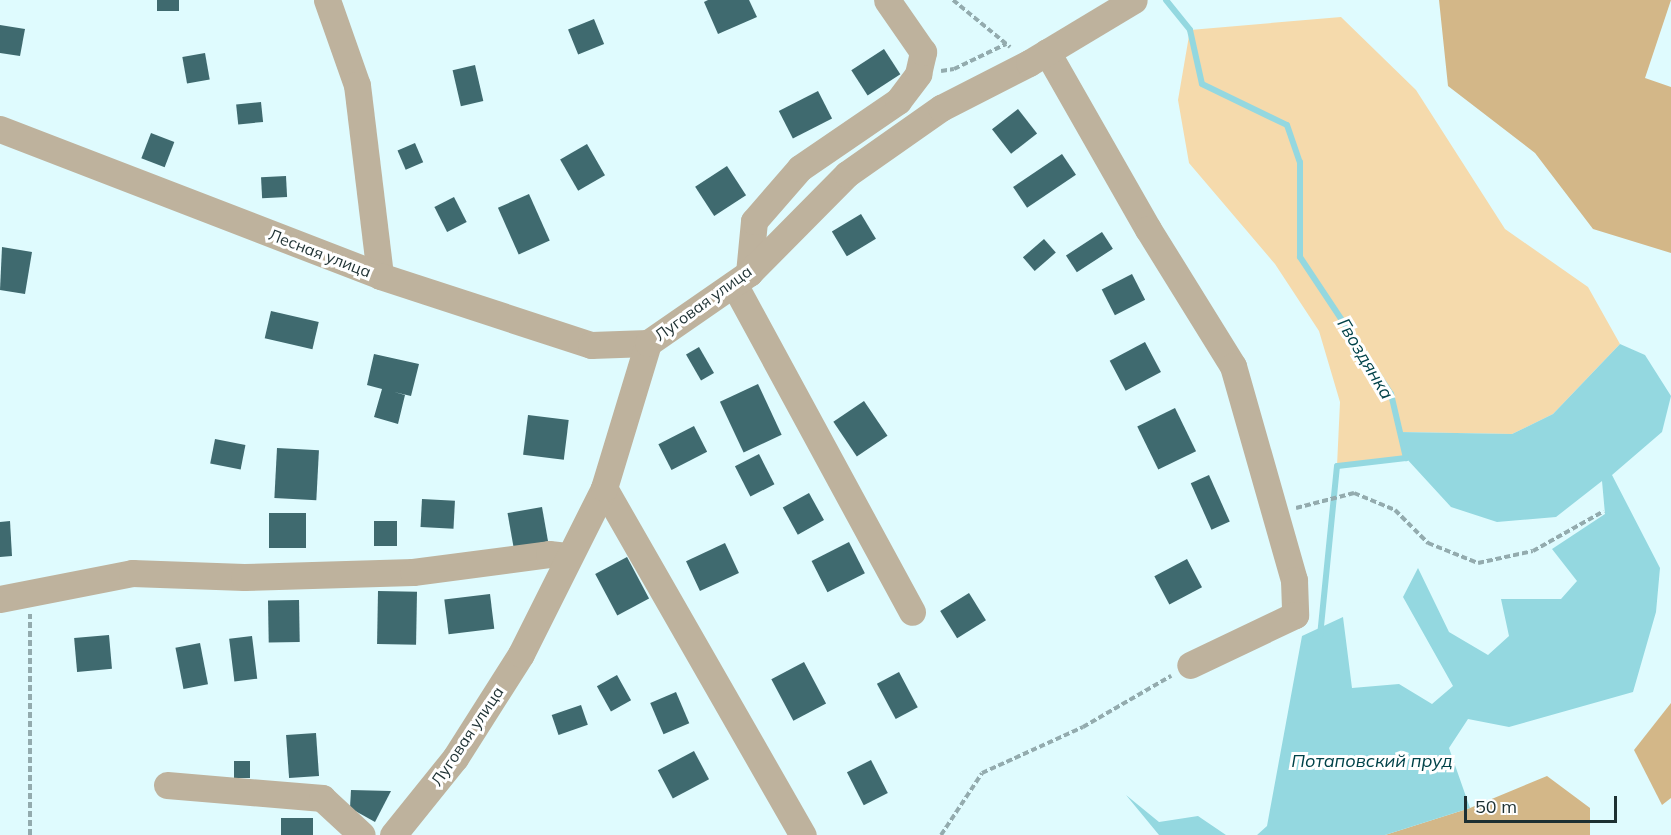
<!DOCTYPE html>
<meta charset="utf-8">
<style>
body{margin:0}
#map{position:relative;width:1671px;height:835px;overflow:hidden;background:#dffbfe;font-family:Mulish,sans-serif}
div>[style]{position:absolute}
.green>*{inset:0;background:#f5daac}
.forest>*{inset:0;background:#d3b788}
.water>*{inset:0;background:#94d8e0}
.stream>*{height:6px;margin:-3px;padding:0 3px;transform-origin:3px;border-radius:3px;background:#94d8e0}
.building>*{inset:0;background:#3f6a6f;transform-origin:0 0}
.path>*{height:4px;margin-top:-2px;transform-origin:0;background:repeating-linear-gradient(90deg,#93abae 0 6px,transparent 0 9px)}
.minor>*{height:27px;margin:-13.5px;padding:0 13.5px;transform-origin:13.5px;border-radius:13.5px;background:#beb29d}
span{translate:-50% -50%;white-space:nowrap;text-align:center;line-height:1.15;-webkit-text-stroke:6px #fff;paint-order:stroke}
.street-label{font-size:16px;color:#1d3032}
.water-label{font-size:18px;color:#004248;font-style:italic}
.scale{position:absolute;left:1464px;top:796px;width:153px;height:27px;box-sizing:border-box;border:3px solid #1d3032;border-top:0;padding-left:8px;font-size:18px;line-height:21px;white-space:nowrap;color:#1d3032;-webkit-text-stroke:4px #fff;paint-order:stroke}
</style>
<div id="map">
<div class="green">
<div style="clip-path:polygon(1341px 17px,1416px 90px,1505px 229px,1588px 287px,1620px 344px,1553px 414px,1512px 434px,1400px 432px,1406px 458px,1337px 466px,1340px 402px,1319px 331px,1275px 264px,1189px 163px,1178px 100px,1190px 30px)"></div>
</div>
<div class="forest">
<div style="clip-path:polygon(1439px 0,1671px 0,1645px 78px,1671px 87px,1671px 253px,1593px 229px,1535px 153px,1448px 86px)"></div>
<div style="clip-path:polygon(1671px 703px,1671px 798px,1662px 805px,1634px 750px)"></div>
<div style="clip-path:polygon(1547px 776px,1590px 808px,1590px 835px,1385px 835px,1470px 808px)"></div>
</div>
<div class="water">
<div style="clip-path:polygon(1620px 344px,1645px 355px,1671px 396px,1662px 432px,1612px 475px,1660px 568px,1656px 612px,1633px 692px,1509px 727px,1468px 719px,1449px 748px,1470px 808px,1385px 835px,1257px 835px,1267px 826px,1302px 636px,1343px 617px,1352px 688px,1399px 684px,1432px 704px,1453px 686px,1403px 597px,1418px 568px,1449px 632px,1488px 655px,1509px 636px,1501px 599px,1561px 599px,1577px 581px,1552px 549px,1605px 514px,1602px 481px,1556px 517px,1497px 522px,1451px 507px,1406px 458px,1400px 432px,1512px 434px,1553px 414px)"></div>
<div style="clip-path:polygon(1126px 795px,1159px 822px,1198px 816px,1226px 835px,1159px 835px)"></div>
</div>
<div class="stream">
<div style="left:1166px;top:0;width:38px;rotate:51deg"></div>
<div style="left:1190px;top:30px;width:55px;rotate:77.5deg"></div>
<div style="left:1202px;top:84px;width:94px;rotate:25.8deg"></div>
<div style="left:1287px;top:125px;width:39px;rotate:71deg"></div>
<div style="left:1300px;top:162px;width:95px;rotate:90deg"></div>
<div style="left:1300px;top:257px;width:164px;rotate:56.4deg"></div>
<div style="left:1391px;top:394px;width:66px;rotate:76.8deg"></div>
<div style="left:1406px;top:458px;width:69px;rotate:173.4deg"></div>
<div style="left:1337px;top:466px;width:170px;rotate:95.7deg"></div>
</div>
<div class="building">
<div style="left:157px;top:0;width:22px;height:11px"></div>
<div style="clip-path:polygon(708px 0,749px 0,757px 17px,718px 34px,704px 2px)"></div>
<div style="left:594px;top:19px;width:27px;height:28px;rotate:68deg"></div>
<div style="clip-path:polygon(0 25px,25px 29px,20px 56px,0 53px)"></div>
<div style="left:884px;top:49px;width:30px;height:39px;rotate:57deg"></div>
<div style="left:205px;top:53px;width:27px;height:23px;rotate:80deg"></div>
<div style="left:475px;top:65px;width:37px;height:23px;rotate:77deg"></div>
<div style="left:818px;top:91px;width:31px;height:44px;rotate:63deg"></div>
<div style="left:261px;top:102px;width:20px;height:25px;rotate:84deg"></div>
<div style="left:1018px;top:109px;width:31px;height:33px;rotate:52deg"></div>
<div style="left:151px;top:133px;width:25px;height:27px;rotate:21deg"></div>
<div style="left:415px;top:143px;width:21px;height:19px;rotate:67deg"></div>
<div style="left:587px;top:144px;width:36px;height:31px;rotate:60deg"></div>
<div style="left:1062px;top:154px;width:25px;height:59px;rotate:56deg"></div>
<div style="left:727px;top:166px;width:35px;height:38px;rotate:57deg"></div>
<div style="left:286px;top:176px;width:21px;height:25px;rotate:87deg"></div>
<div style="left:529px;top:194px;width:51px;height:34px;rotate:66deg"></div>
<div style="left:454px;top:197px;width:28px;height:22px;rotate:63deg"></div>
<div style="left:861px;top:214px;width:29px;height:34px;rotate:59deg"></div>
<div style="left:1102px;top:232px;width:20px;height:43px;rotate:57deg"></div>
<div style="left:1044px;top:239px;width:18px;height:28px;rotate:49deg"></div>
<div style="clip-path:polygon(2px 247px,32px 252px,25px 294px,0 290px)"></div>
<div style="left:1132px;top:274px;width:29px;height:34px;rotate:63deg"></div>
<div style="left:271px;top:311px;width:49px;height:28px;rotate:13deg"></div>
<div style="left:1145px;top:342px;width:34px;height:40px;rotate:62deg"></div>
<div style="left:699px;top:347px;width:30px;height:15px;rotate:60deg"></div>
<div style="clip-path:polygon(374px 354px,419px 364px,411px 396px,394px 392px,405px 395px,398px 424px,374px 417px,382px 389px,367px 385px)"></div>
<div style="left:758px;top:384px;width:56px;height:42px;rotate:65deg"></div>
<div style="left:864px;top:401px;width:42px;height:37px;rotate:56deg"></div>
<div style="left:1175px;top:408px;width:48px;height:42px;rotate:64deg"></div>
<div style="left:528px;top:415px;width:41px;height:40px;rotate:7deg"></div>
<div style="left:694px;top:426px;width:29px;height:40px;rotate:63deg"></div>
<div style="left:215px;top:439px;width:31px;height:25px;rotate:11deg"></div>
<div style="left:277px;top:448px;width:42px;height:50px;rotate:3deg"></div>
<div style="left:759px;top:454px;width:34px;height:27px;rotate:63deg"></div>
<div style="left:1209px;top:475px;width:51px;height:20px;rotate:66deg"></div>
<div style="left:809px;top:493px;width:31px;height:30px;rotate:61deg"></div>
<div style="left:422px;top:499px;width:33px;height:28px;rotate:3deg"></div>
<div style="left:542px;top:507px;width:35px;height:35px;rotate:80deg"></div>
<div style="left:269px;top:513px;width:37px;height:35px"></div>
<div style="clip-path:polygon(10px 521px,12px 556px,0 557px,0 522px)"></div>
<div style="left:374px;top:521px;width:23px;height:25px"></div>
<div style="left:849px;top:542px;width:35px;height:42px;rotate:63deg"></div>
<div style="left:725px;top:543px;width:33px;height:43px;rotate:65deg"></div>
<div style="left:627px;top:557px;width:47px;height:36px;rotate:62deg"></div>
<div style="left:1187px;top:559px;width:32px;height:37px;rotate:62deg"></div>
<div style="left:378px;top:591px;width:39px;height:53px;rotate:1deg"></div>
<div style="left:969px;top:593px;width:32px;height:34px;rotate:58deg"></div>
<div style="left:490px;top:594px;width:35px;height:46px;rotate:83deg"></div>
<div style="left:299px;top:600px;width:42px;height:31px;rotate:89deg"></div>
<div style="left:109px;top:635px;width:34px;height:35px;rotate:85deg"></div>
<div style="left:252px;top:636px;width:43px;height:23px;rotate:83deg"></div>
<div style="left:200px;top:643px;width:42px;height:25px;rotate:79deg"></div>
<div style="left:804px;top:662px;width:47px;height:37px;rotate:62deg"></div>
<div style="left:899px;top:672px;width:40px;height:25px;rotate:62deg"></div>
<div style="left:617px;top:675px;width:29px;height:23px;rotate:61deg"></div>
<div style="left:676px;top:692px;width:34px;height:28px;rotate:67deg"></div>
<div style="left:581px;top:705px;width:21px;height:31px;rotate:71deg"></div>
<div style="left:316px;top:733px;width:43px;height:30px;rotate:86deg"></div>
<div style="left:694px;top:751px;width:32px;height:41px;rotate:62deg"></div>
<div style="left:871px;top:760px;width:37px;height:27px;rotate:63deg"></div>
<div style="left:234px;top:761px;width:16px;height:17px"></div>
<div style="clip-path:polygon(351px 790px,391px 791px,375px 822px,350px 808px)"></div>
<div style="left:281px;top:818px;width:32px;height:17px"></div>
</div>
<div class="path">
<div style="left:953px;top:0;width:74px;rotate:39.5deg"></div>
<div style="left:941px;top:71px;width:13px;rotate:-9deg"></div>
<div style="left:954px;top:69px;width:58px;rotate:-25.7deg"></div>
<div style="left:1296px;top:508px;width:60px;rotate:-14.5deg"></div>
<div style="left:1354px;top:493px;width:44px;rotate:22.5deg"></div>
<div style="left:1395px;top:510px;width:47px;rotate:45deg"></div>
<div style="left:1428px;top:543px;width:54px;rotate:21.8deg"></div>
<div style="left:1478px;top:563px;width:56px;rotate:-12.3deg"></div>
<div style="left:1533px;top:551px;width:81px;rotate:-29.4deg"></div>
<div style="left:30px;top:835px;width:221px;rotate:-90deg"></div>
<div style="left:941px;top:835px;width:74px;rotate:-56.5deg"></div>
<div style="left:982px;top:773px;width:111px;rotate:-24.5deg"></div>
<div style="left:1083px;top:727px;width:102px;rotate:-30.1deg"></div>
</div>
<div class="minor">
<div style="left:327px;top:0;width:90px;rotate:70.6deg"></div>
<div style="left:357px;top:85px;width:192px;rotate:83.1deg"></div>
<div style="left:1047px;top:52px;width:204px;rotate:60.3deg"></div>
<div style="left:1148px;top:229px;width:161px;rotate:58.2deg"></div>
<div style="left:1233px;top:366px;width:223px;rotate:74.1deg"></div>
<div style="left:1294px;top:580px;width:35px;rotate:88deg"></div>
<div style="left:1295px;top:615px;width:116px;rotate:154.5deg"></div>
<div style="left:0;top:129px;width:407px;rotate:21.1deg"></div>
<div style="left:380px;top:276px;width:222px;rotate:18.1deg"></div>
<div style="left:591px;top:345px;width:57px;rotate:-2deg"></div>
<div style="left:749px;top:273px;width:52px;rotate:-84.5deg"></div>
<div style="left:754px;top:221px;width:70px;rotate:-49deg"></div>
<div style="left:800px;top:168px;width:119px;rotate:-34.4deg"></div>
<div style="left:898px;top:101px;width:34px;rotate:-53deg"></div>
<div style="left:918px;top:74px;width:23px;rotate:-77deg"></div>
<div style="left:923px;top:52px;width:63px;rotate:-124.7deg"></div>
<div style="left:734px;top:284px;width:373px;rotate:61.5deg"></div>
<div style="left:604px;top:488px;width:400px;rotate:60.2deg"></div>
<div style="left:0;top:599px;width:135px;rotate:-11.1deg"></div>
<div style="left:132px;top:573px;width:112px;rotate:2deg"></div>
<div style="left:244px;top:577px;width:169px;rotate:-1.7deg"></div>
<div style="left:413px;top:572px;width:137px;rotate:-7.5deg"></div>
<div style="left:549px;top:554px;width:18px;rotate:6deg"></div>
<div style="left:167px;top:785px;width:156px;rotate:4.8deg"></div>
<div style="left:322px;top:798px;width:54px;rotate:42.8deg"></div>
<div style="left:393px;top:835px;width:99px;rotate:-51.2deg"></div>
<div style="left:455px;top:758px;width:123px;rotate:-57.6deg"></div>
<div style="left:521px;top:654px;width:186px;rotate:-63.4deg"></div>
<div style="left:604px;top:488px;width:152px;rotate:-73.1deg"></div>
<div style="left:648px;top:343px;width:123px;rotate:-34.7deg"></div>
<div style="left:749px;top:273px;width:139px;rotate:-45.3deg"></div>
<div style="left:847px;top:174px;width:115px;rotate:-35.1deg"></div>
<div style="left:941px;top:108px;width:99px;rotate:-27.1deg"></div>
<div style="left:1029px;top:63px;width:122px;rotate:-31deg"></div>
</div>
<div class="street-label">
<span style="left:320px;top:253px;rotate:21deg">Лесная улица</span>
<span style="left:703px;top:303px;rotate:-36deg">Луговая улица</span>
<span style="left:467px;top:736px;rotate:-56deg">Луговая улица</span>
</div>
<div class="water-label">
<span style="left:1365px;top:359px;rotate:59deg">Гвоздянка</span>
<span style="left:1372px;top:761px">Потаповский пруд</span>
</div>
<div class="scale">50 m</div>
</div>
